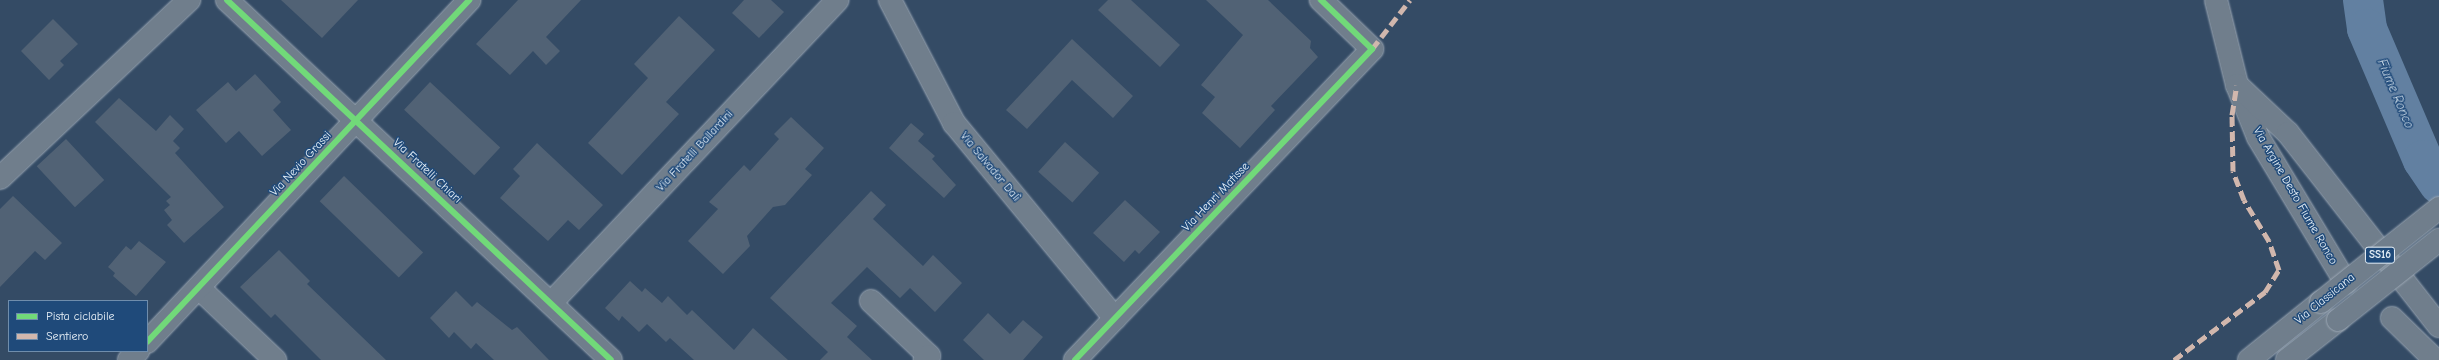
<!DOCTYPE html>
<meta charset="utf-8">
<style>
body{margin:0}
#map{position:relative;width:2439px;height:360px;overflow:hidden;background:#344b65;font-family:"Comic Neue",sans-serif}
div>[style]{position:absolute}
.river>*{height:40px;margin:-20px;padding:0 20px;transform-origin:20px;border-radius:20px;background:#6280a1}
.building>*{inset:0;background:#516275;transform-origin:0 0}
.roads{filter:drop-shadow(0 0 1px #9aa6b3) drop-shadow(0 0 1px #9aa6b3)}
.street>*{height:22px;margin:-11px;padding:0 11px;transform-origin:11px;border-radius:11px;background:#707e8c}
.highway>*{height:22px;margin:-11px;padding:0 11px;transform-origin:11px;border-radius:11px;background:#707e8c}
.bridges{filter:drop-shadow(0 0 1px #9aa6b3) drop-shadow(0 0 1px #9aa6b3)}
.highway-bridge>*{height:22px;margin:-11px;padding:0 11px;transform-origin:11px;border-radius:11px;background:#707e8c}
.quiet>*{height:5px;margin-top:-2.5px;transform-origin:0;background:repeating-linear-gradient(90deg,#d1b7ad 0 10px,transparent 0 15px)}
.cycleway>*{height:6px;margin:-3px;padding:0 3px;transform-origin:3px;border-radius:3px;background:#71d979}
span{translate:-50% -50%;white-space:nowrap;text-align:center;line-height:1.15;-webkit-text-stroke:3px #1f4a7a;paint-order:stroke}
.shield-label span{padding:1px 3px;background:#1f4a7a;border:1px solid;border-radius:3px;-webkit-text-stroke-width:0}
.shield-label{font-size:11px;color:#e8f1f8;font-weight:700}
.street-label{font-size:12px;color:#e8f1f8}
.water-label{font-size:13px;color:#d4e1ec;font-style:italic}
.legend{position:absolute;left:8px;top:300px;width:140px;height:52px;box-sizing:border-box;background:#1f4a7a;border:1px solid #6f8dac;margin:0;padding:5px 7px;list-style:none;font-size:12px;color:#e8f1f8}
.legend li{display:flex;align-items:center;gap:8px;height:20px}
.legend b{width:20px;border:1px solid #6f8dac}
</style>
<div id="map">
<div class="river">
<div style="left:2363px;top:0;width:29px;rotate:82deg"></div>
<div style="left:2367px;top:29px;width:142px;rotate:66.9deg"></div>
<div style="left:2423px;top:160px;width:29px;rotate:56deg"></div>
</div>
<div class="building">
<div style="clip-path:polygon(281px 0,358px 0,322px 38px)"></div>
<div style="clip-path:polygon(518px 0,581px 0,546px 37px,560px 51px,546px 65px,533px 51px,510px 75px,476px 44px)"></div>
<div style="clip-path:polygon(744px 0,771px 0,784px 12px,759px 38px,732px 13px)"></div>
<div style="clip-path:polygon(1108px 0,1131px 0,1180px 45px,1160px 67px,1098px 10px)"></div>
<div style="clip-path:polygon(1206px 0,1268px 0,1311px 41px,1310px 48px,1318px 57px,1271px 106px,1275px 110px,1240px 148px,1202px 113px,1215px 97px,1201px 85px,1243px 35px)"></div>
<div style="clip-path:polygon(679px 16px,715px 50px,666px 102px,679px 114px,622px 175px,588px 143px,648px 78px,634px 64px)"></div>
<div style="clip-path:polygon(53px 19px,78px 44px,60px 61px,64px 65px,49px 80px,21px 51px)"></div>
<div style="clip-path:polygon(1072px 39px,1133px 96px,1113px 118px,1072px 80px,1027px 129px,1006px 110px)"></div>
<div style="clip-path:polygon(255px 74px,281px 102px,273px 110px,291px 130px,262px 156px,239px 131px,226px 143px,196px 110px,228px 82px,236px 91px)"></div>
<div style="left:430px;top:82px;width:96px;height:38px;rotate:43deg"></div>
<div style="clip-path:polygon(119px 98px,156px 131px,170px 115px,184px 129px,173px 141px,180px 148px,175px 153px,224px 207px,184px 243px,167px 225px,172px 220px,164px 210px,170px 205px,166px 201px,171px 197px,95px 122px)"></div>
<div style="clip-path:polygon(791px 117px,824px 148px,805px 169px,812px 175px,785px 205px,773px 207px,747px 236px,750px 246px,723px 274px,688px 241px,718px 209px,709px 202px,744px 165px,750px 171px,779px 139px,774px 134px)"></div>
<div style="clip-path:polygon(911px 123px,924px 134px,918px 141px,935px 156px,932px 159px,956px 185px,944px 198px,889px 148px)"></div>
<div style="left:66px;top:139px;width:56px;height:40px;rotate:47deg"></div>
<div style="left:1065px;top:142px;width:46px;height:40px;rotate:42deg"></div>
<div style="clip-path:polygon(537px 143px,603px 205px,579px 230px,568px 220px,548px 241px,500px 198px,520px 176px,513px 169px)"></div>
<div style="left:344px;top:176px;width:110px;height:35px;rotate:44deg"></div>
<div style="clip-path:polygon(871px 191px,886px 205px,873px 219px,923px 266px,933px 255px,962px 283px,935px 312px,910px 288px,900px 298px,867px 267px,831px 303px,857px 326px,847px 337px,872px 360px,820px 360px,828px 352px,770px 298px)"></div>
<div style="clip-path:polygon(13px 196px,62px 243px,45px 260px,35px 251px,0 287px,0 209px)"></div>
<div style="clip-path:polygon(1125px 200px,1160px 232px,1139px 254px,1135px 250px,1124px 262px,1093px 233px)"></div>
<div style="clip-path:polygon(139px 241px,166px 262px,136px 296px,113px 276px,115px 273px,108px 267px,126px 246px,131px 250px)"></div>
<div style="clip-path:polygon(279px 250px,310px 281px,307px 284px,386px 360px,321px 360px,275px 314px,271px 318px,240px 287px)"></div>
<div style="clip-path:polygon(630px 281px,642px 292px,645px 288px,662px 303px,668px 296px,687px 315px,692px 310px,734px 350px,753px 328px,788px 360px,694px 360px,670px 338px,666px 342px,647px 324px,639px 332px,622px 316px,619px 321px,605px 308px)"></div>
<div style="clip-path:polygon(456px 291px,472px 307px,477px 302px,512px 330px,517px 327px,549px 360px,494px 360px,476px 343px,471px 349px,454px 332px,449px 338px,430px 318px)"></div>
<div style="clip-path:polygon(988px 313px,1010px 334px,1023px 320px,1043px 337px,1023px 360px,984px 360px,963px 340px)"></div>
</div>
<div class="roads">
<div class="street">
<div style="left:227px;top:0;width:526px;rotate:43.15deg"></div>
<div style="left:890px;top:0;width:139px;rotate:62.5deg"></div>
<div style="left:954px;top:123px;width:253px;rotate:50.5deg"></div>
<div style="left:2216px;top:0;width:88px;rotate:76.1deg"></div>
<div style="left:2237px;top:85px;width:56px;rotate:68deg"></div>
<div style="left:2258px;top:137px;width:170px;rotate:58.9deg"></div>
<div style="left:2237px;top:85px;width:70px;rotate:43.3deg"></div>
<div style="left:2288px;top:133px;width:245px;rotate:52deg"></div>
<div style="left:0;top:178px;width:260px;rotate:-43.3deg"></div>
<div style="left:199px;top:288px;width:105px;rotate:43.5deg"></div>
<div style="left:871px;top:301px;width:80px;rotate:43.5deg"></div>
<div style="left:929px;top:356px;width:6px;rotate:135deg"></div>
<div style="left:551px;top:303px;width:417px;rotate:-46.6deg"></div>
<div style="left:2392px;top:318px;width:60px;rotate:44.3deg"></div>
<div style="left:147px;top:342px;width:470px;rotate:-46.7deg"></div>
<div style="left:129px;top:360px;width:13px;rotate:-45deg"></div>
<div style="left:1075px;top:360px;width:430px;rotate:-46.3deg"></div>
<div style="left:1372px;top:49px;width:71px;rotate:-136.1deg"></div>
</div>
<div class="highway">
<div style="left:2249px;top:360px;width:92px;rotate:-38.9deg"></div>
<div style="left:2287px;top:360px;width:65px;rotate:-38.1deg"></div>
</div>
</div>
<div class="bridges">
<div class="highway-bridge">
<div style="left:2321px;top:302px;width:151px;rotate:-38.5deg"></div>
<div style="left:2338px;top:320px;width:129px;rotate:-38.4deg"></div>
</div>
</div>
<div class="quiet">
<div style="left:1372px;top:49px;width:62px;rotate:-52.2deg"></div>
<div style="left:2174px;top:360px;width:114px;rotate:-36.8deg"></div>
<div style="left:2265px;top:292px;width:26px;rotate:-58deg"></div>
<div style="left:2279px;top:270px;width:31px;rotate:-109deg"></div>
<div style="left:2269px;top:241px;width:48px;rotate:-121.4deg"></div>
<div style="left:2244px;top:200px;width:31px;rotate:-111deg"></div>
<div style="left:2233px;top:171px;width:56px;rotate:-91deg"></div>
<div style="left:2232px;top:115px;width:30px;rotate:-81deg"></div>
</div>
<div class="cycleway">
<div style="left:227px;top:0;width:526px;rotate:43.15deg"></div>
<div style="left:147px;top:342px;width:470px;rotate:-46.7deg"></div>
<div style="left:1075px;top:360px;width:430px;rotate:-46.3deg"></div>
<div style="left:1372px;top:49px;width:71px;rotate:-136.1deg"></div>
</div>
<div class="shield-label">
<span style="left:2380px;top:255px">SS16</span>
</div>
<div class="street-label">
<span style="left:695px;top:151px;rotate:-47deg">Via Fratelli Ballardini</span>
<span style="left:301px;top:164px;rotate:-47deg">Via Nevio Grassi</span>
<span style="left:990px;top:167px;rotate:50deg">Via Salvador Dalì</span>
<span style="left:427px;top:171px;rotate:43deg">Via Fratelli Chiari</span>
<span style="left:2295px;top:196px;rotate:60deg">Via Argine Desto Fiume Ronco</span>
<span style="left:1216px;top:197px;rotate:-46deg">Via Henri Matisse</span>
<span style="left:2325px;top:299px;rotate:-39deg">Via Classicana</span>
</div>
<div class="water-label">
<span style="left:2395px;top:94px;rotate:67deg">Fiume Ronco</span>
</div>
<ul class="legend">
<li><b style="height:5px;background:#71d979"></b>Pista ciclabile</li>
<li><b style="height:5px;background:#d1b7ad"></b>Sentiero</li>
</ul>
</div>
